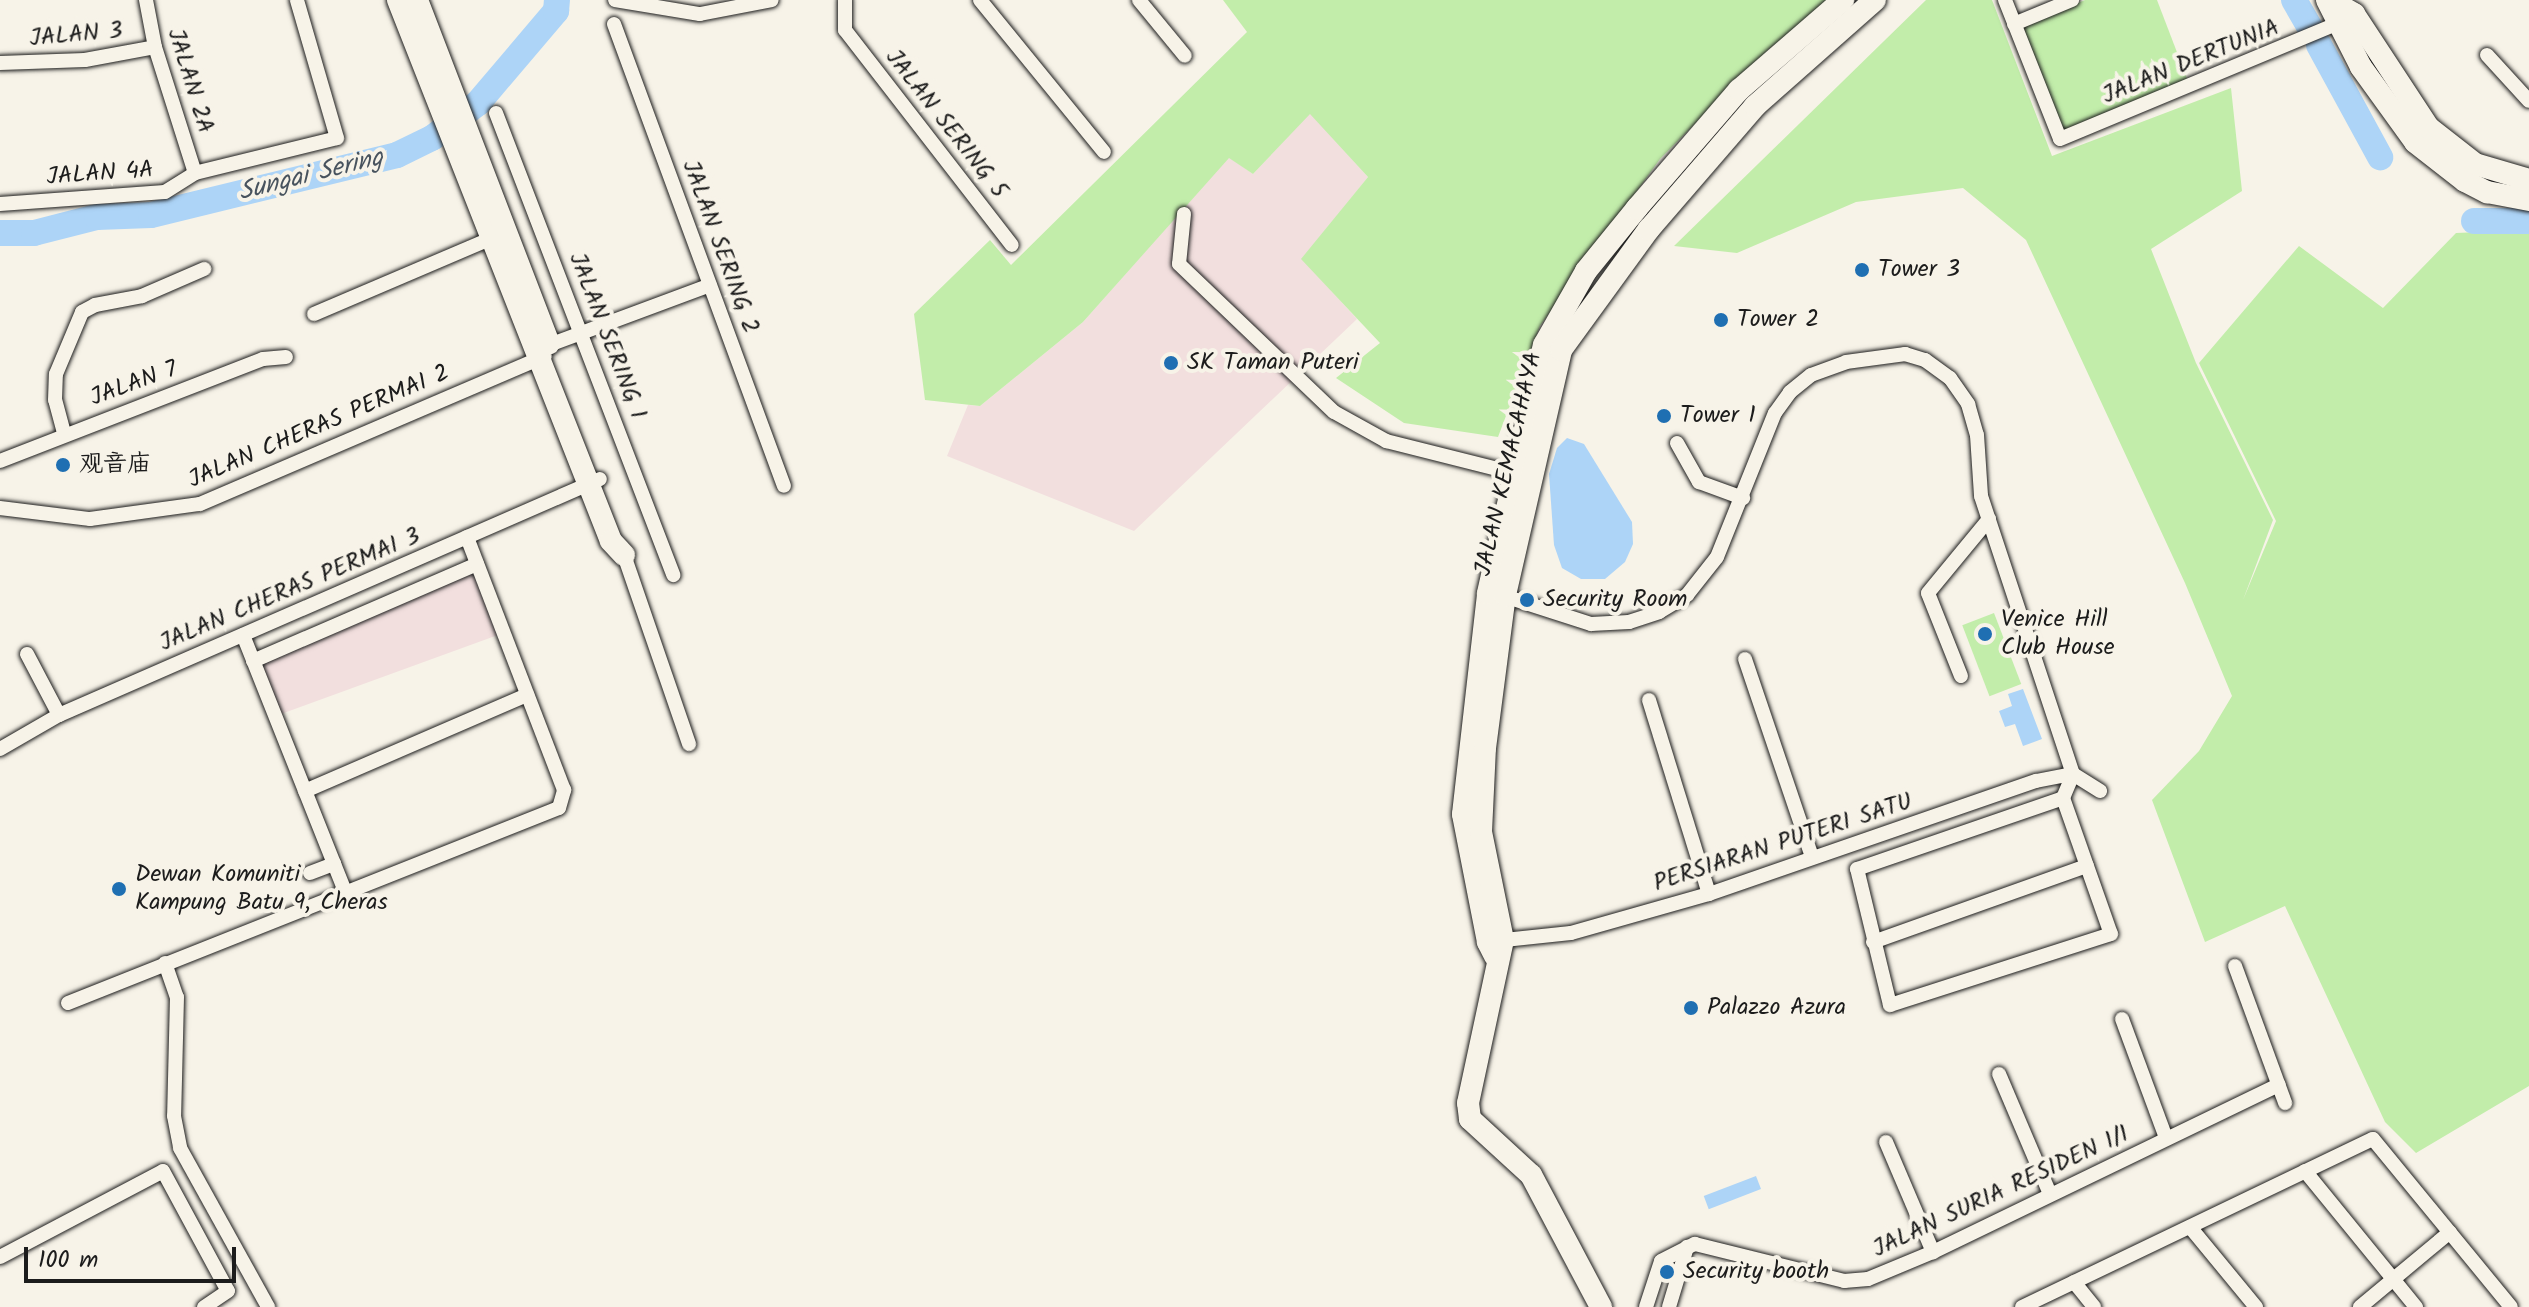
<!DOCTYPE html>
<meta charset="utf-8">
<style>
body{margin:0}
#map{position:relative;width:2529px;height:1307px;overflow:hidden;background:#f7f3e8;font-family:Kalam,"LXGW WenKai TC",sans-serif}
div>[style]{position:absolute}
.built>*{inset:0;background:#f2dfde;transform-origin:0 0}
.green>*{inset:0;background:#c2edaa;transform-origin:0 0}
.water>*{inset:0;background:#add4f7;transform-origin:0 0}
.river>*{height:26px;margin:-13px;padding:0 13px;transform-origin:13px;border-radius:13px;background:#add4f7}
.roads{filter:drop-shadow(0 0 2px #1c1c1c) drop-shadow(0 0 2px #1c1c1c)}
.street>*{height:14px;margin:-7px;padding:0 7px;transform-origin:7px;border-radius:7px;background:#f7f3e8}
.secondary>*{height:22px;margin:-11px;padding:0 11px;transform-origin:11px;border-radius:11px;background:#f7f3e8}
.dots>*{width:22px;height:22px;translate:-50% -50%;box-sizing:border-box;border:4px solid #f7f3e8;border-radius:50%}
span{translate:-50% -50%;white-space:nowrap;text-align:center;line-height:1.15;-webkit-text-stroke:8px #f7f3e8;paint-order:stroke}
.street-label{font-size:24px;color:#1c1c1c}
.poi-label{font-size:24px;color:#1c1c1c}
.left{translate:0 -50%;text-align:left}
.water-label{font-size:26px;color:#48535e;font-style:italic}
.scale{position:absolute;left:24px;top:1247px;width:212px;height:36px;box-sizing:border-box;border:4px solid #1c1c1c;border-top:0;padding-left:10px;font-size:24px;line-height:28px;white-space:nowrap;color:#1c1c1c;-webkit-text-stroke:6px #f7f3e8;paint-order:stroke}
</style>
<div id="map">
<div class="built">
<div style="clip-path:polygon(1310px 113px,1368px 177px,1302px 259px,1357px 319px,1134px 531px,947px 456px,968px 405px,980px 406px,1083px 322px,1229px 157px,1253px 174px)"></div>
<div style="left:475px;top:572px;width:67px;height:233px;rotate:70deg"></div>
</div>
<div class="green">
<div style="clip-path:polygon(1223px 0,1832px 0,1769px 49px,1660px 159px,1540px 326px,1498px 437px,1404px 423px,1336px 378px,1380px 343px,1301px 259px,1368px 177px,1310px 114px,1253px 174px,1229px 158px,1083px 322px,980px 406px,925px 400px,914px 314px,990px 240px,1011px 265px,1247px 32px)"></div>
<div style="clip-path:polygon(1926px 0,1992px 0,2052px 156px,2231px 88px,2242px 191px,2151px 249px,2196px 363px,2273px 520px,2243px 600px,2276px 521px,2199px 363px,2299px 246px,2383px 308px,2456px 233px,2529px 230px,2529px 1086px,2416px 1153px,2385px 1122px,2285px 906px,2205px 942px,2152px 800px,2199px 751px,2232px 696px,2185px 583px,2026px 240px,1963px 188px,1856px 202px,1737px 253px,1674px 246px)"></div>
<div style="clip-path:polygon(2085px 0,2157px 0,2188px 81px,2062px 133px,2021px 26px)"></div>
<div style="left:1994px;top:613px;width:76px;height:34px;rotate:69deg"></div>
</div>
<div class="water">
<div style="clip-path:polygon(1567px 438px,1584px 444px,1632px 522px,1633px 544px,1625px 562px,1605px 579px,1581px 579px,1562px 568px,1554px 545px,1549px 474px,1557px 448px)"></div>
<div style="clip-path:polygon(2023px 689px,2042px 739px,2023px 746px,2015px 724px,2005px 727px,1999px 711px,2012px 706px,2008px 694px)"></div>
<div style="left:1756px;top:1176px;width:14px;height:56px;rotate:69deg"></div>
</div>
<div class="river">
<div style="left:2294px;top:0;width:34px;rotate:60deg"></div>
<div style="left:2319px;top:45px;width:128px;rotate:61.4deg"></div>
<div style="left:2474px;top:221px;width:55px"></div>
<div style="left:0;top:233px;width:34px"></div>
<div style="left:34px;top:233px;width:65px;rotate:-14.3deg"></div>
<div style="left:97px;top:217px;width:54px;rotate:-2.1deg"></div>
<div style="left:151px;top:215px;width:253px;rotate:-13.7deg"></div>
<div style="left:397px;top:155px;width:39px;rotate:-26deg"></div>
<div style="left:432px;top:138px;width:58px;rotate:-37.3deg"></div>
<div style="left:478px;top:103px;width:121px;rotate:-49.7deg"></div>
<div style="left:556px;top:11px;width:11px;rotate:-85deg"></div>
</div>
<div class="roads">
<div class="street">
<div style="left:146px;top:0;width:48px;rotate:79.2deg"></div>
<div style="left:155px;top:47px;width:132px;rotate:72.4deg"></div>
<div style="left:615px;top:0;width:86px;rotate:9.4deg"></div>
<div style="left:700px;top:14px;width:73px;rotate:-11deg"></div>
<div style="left:845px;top:0;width:30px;rotate:90deg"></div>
<div style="left:845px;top:30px;width:272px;rotate:52.2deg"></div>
<div style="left:980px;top:0;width:196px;rotate:50.8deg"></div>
<div style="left:1139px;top:0;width:72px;rotate:50.6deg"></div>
<div style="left:2005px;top:0;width:149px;rotate:68.4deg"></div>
<div style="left:2060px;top:139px;width:310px;rotate:-22.6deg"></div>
<div style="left:614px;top:24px;width:492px;rotate:69.8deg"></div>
<div style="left:2014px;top:24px;width:63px;rotate:-22.5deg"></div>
<div style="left:2487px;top:55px;width:62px;rotate:47.6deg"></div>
<div style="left:0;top:63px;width:85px;rotate:-2deg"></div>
<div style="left:85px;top:60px;width:71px;rotate:-10.5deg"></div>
<div style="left:496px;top:113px;width:495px;rotate:69deg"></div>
<div style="left:0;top:204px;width:165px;rotate:-4.2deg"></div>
<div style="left:165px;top:192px;width:36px;rotate:-32deg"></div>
<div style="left:195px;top:173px;width:146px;rotate:-13.8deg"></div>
<div style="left:337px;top:138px;width:144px;rotate:-106.2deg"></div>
<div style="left:1184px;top:214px;width:50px;rotate:95.7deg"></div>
<div style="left:1179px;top:264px;width:214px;rotate:43.7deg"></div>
<div style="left:1334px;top:412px;width:60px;rotate:29.1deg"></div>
<div style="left:1386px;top:441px;width:139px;rotate:14.1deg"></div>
<div style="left:314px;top:314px;width:194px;rotate:-23.1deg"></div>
<div style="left:541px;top:348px;width:180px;rotate:-20.4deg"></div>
<div style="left:64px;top:433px;width:34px;rotate:-105deg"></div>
<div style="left:55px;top:400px;width:26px;rotate:-88deg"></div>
<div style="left:56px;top:374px;width:67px;rotate:-67.2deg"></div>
<div style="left:82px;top:312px;width:15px;rotate:-28deg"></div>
<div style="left:95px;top:305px;width:48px;rotate:-10.8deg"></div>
<div style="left:142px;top:296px;width:68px;rotate:-23.5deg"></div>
<div style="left:1677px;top:443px;width:45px;rotate:60.6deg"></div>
<div style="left:1699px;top:482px;width:47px;rotate:20deg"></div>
<div style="left:0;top:461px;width:282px;rotate:-21.2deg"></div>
<div style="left:263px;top:359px;width:23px;rotate:-5deg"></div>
<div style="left:0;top:508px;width:91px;rotate:7deg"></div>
<div style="left:90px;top:519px;width:111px;rotate:-7.8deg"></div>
<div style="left:200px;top:504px;width:375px;rotate:-23.2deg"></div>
<div style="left:624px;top:555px;width:200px;rotate:71deg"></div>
<div style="left:1498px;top:594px;width:98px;rotate:17.9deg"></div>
<div style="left:1591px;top:624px;width:38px;rotate:-3deg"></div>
<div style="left:1629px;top:622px;width:32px;rotate:-18deg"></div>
<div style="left:1659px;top:612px;width:33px;rotate:-31deg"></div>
<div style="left:1687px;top:595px;width:48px;rotate:-51.7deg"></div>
<div style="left:1717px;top:557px;width:155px;rotate:-68.1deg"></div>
<div style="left:1775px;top:413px;width:26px;rotate:-54deg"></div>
<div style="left:1790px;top:392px;width:27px;rotate:-39deg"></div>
<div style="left:1811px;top:375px;width:37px;rotate:-20deg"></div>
<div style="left:1846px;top:362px;width:60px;rotate:-7.7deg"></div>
<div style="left:1905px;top:354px;width:21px;rotate:17deg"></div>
<div style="left:1925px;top:360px;width:31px;rotate:36deg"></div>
<div style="left:1950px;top:378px;width:32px;rotate:55deg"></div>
<div style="left:1968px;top:404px;width:32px;rotate:74deg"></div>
<div style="left:1977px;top:435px;width:61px;rotate:86.2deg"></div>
<div style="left:1981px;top:496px;width:293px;rotate:71.7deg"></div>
<div style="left:243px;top:635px;width:273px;rotate:68.3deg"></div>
<div style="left:27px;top:654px;width:69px;rotate:62.3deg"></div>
<div style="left:1745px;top:659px;width:209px;rotate:71.3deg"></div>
<div style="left:253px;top:661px;width:244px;rotate:-23.4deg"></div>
<div style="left:1961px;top:676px;width:89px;rotate:-111.7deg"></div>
<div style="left:1928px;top:593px;width:96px;rotate:-50.5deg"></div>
<div style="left:1649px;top:700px;width:203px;rotate:72.8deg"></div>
<div style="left:0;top:749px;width:68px;rotate:-30deg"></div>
<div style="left:59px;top:715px;width:590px;rotate:-23.57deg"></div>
<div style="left:2073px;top:774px;width:32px;rotate:32deg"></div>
<div style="left:305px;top:791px;width:242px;rotate:-23.4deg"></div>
<div style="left:2063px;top:798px;width:144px;rotate:70.6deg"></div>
<div style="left:2111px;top:934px;width:232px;rotate:162.2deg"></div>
<div style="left:1890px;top:1005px;width:140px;rotate:-103.6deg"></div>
<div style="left:1857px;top:869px;width:218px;rotate:-19deg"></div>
<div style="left:2063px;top:798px;width:26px;rotate:-67deg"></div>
<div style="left:310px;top:873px;width:26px;rotate:-21deg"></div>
<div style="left:1495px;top:941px;width:76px;rotate:-6deg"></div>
<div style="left:1571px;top:933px;width:143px;rotate:-15.8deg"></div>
<div style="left:1709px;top:894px;width:346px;rotate:-19.1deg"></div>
<div style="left:2036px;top:781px;width:38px;rotate:-11deg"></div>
<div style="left:1873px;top:942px;width:227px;rotate:-19.6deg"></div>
<div style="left:165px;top:963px;width:36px;rotate:71deg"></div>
<div style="left:177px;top:997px;width:119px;rotate:91.4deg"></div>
<div style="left:174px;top:1116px;width:33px;rotate:79deg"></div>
<div style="left:180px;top:1148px;width:182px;rotate:61deg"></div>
<div style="left:2235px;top:966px;width:146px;rotate:69.9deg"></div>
<div style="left:68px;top:1003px;width:528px;rotate:-21.66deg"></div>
<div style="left:559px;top:808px;width:19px;rotate:-74deg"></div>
<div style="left:564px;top:790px;width:271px;rotate:-111deg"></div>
<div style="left:2122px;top:1019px;width:127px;rotate:69.7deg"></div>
<div style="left:1999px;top:1074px;width:130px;rotate:67deg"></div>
<div style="left:1886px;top:1142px;width:120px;rotate:66.9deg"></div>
<div style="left:2305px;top:1171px;width:176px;rotate:50.8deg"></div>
<div style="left:2190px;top:1227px;width:104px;rotate:50.5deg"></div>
<div style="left:0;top:1257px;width:184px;rotate:-27.8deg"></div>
<div style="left:163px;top:1171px;width:136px;rotate:61.6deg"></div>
<div style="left:228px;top:1291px;width:29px;rotate:146deg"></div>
<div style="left:2074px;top:1282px;width:32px;rotate:51deg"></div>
<div style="left:1646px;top:1307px;width:48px;rotate:-71.9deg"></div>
<div style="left:1661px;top:1261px;width:38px;rotate:-27deg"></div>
<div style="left:1695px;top:1244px;width:154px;rotate:13.9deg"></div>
<div style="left:1844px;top:1281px;width:24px;rotate:-5deg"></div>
<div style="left:1868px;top:1279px;width:70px;rotate:-22.6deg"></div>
<div style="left:1933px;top:1252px;width:384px;rotate:-25.8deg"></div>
<div style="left:1669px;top:1307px;width:63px;rotate:-73.3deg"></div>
<div style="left:2022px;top:1307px;width:389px;rotate:-25.6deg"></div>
<div style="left:2373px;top:1139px;width:217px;rotate:50.6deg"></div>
<div style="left:2360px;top:1307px;width:117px;rotate:-39.8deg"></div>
</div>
<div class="secondary">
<div style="left:398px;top:0;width:581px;rotate:68.51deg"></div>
<div style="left:611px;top:541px;width:19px;rotate:47deg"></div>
<div style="left:417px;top:0;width:368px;rotate:69deg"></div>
<div style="left:2327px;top:0;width:75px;rotate:63.1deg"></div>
<div style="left:2361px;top:67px;width:92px;rotate:54.2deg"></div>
<div style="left:2415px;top:142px;width:63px;rotate:38deg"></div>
<div style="left:2465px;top:181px;width:25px;rotate:27deg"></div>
<div style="left:2487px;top:192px;width:43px;rotate:10.8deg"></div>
<div style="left:2330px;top:0;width:28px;rotate:30deg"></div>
<div style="left:2354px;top:14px;width:136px;rotate:56.7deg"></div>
<div style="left:2429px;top:128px;width:58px;rotate:38deg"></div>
<div style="left:2475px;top:164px;width:56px;rotate:16.5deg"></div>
<div style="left:1495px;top:956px;width:16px;rotate:-117deg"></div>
<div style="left:1488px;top:942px;width:130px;rotate:-101.1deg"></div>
<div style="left:1463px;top:814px;width:222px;rotate:-83.5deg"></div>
<div style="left:1488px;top:593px;width:254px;rotate:-77.3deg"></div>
<div style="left:1544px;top:345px;width:85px;rotate:-60.4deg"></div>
<div style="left:1586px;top:271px;width:81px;rotate:-51deg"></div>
<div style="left:1637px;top:208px;width:156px;rotate:-49.2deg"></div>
<div style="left:1739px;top:90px;width:138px;rotate:-40.9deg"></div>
<div style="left:1601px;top:1307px;width:149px;rotate:-117.9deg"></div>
<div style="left:1531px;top:1175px;width:83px;rotate:-137.4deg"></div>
<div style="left:1470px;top:1119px;width:16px;rotate:-97deg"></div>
<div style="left:1468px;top:1103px;width:167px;rotate:-77.9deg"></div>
<div style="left:1503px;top:940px;width:110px;rotate:-101.5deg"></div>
<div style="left:1481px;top:832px;width:84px;rotate:-87.3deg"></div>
<div style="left:1485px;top:748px;width:154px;rotate:-82.6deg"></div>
<div style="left:1505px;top:595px;width:251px;rotate:-77.1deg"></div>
<div style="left:1561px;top:350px;width:150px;rotate:-54deg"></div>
<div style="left:1649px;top:229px;width:162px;rotate:-49.2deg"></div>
<div style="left:1755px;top:106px;width:160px;rotate:-41.5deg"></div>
</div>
</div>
<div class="dots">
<div style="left:1862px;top:270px;background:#1f6fb2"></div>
<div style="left:1721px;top:320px;background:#1f6fb2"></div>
<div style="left:1171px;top:363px;background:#1f6fb2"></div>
<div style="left:1664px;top:416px;background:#1f6fb2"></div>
<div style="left:63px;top:465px;background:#1f6fb2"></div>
<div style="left:1527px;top:600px;background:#1f6fb2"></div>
<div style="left:1985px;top:634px;background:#1f6fb2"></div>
<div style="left:119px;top:889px;background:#1f6fb2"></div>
<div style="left:1691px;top:1008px;background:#1f6fb2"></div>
<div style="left:1667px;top:1272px;background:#1f6fb2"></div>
</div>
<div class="street-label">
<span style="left:76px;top:35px;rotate:-5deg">JALAN 3</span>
<span style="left:2191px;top:62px;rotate:-22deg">JALAN DERTUNIA</span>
<span style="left:190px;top:81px;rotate:73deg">JALAN 2A</span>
<span style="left:946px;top:124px;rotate:52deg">JALAN SERING 5</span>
<span style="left:100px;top:174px;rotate:-4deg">JALAN 4A</span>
<span style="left:720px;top:247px;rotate:70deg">JALAN SERING 2</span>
<span style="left:607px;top:336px;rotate:69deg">JALAN SERING 1</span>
<span style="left:134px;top:384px;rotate:-20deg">JALAN 7</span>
<span style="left:319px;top:427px;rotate:-23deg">JALAN CHERAS PERMAI 2</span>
<span style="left:1509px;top:464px;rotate:-77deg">JALAN KEMACAHAYA</span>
<span style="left:290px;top:590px;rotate:-23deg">JALAN CHERAS PERMAI 3</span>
<span style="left:1783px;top:843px;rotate:-18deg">PERSIARAN PUTERI SATU</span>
<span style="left:2001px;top:1192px;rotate:-25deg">JALAN SURIA RESIDEN 1/1</span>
</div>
<div class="poi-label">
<span class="left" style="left:1878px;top:270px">Tower 3</span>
<span class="left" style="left:1737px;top:320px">Tower 2</span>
<span class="left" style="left:1187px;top:363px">SK Taman Puteri</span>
<span class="left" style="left:1680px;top:416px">Tower 1</span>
<span class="left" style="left:79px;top:465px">观音庙</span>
<span class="left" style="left:1543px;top:600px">Security Room</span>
<span class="left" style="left:2001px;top:634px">Venice Hill<br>Club House</span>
<span class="left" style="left:135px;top:889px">Dewan Komuniti<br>Kampung Batu 9, Cheras</span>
<span class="left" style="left:1707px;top:1008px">Palazzo Azura</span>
<span class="left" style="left:1683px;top:1272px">Security booth</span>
</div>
<div class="water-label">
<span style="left:311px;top:176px;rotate:-14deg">Sungai Sering</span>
</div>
<div class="scale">100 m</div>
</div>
